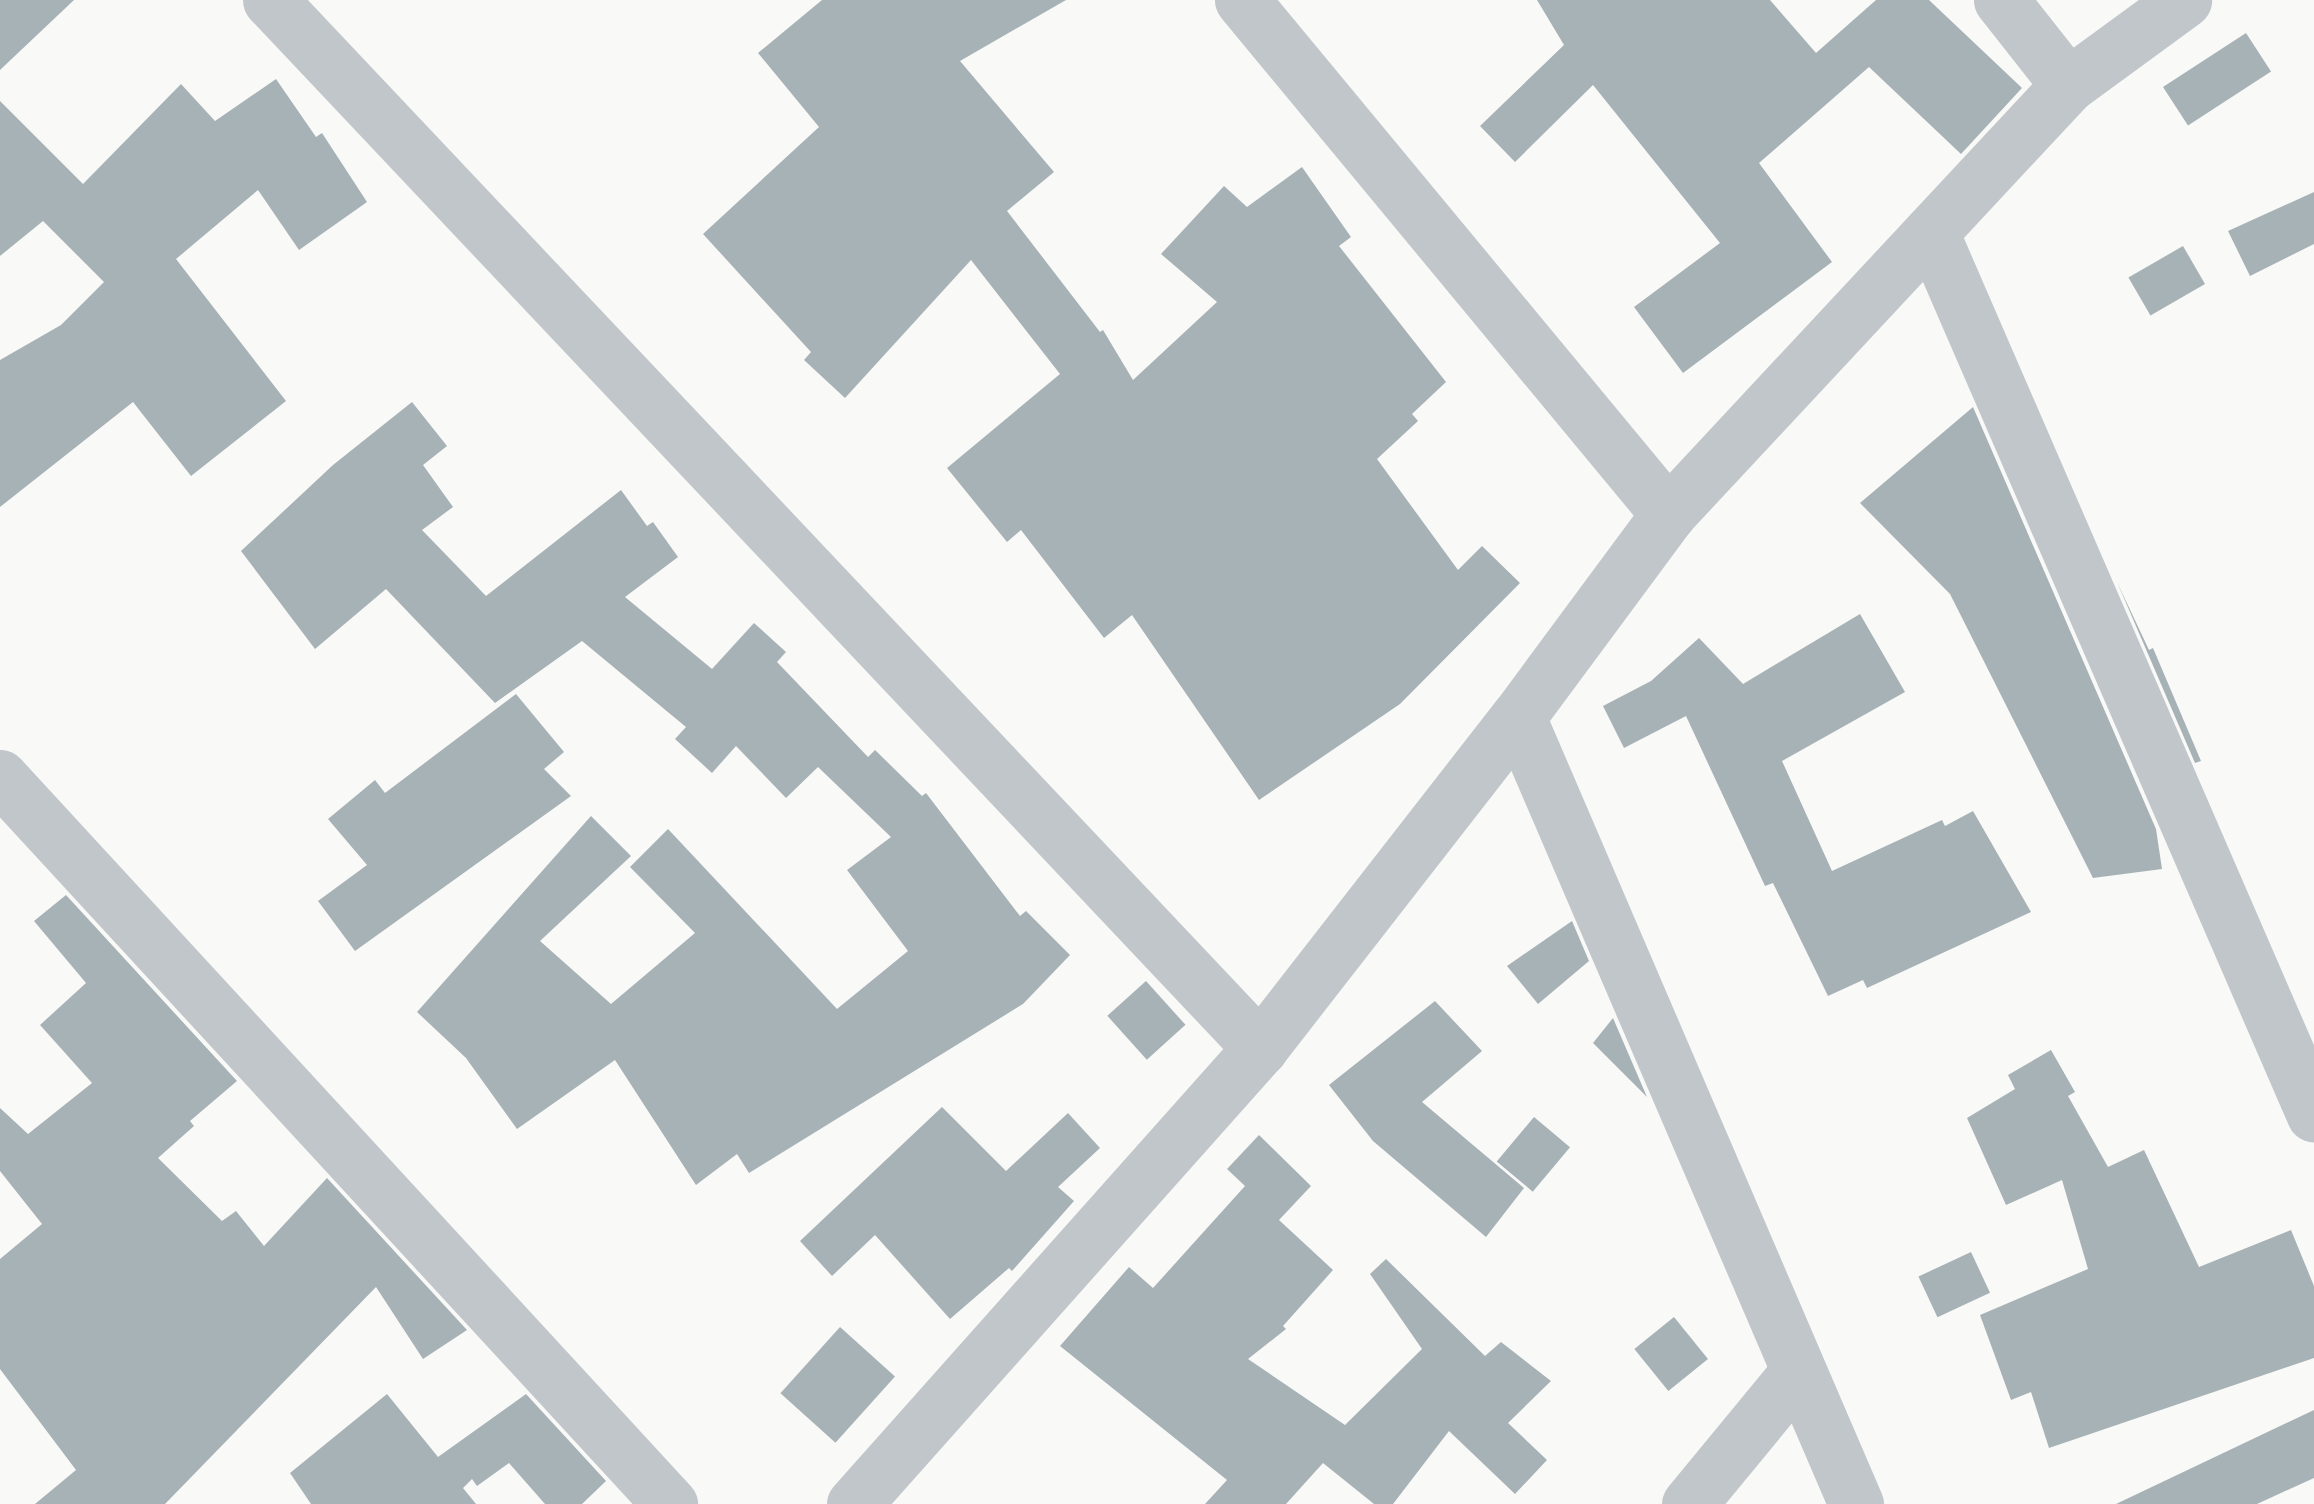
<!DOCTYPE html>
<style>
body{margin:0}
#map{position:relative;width:2314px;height:1504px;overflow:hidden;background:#f9f9f7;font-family:"Golos Text",sans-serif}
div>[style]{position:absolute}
.building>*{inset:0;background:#a7b2b6;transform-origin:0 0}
.street>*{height:55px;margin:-27.5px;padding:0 27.5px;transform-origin:27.5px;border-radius:27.5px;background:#c0c6c9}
span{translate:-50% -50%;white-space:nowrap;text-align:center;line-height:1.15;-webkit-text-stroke:10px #fff;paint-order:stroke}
</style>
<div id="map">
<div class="building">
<div style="clip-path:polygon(0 0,74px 0,0 70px)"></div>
<div style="clip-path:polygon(822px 0,1066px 0,960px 61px,1054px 172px,1007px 211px,1100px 332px,1103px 330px,1133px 380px,1217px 302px,1161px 254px,1224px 186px,1247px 207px,1302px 167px,1351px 237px,1339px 246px,1446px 382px,1412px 414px,1418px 421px,1377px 459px,1458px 570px,1482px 546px,1520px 583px,1400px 704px,1259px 800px,1132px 615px,1104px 638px,1021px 530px,1007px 542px,947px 468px,1060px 374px,971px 260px,845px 398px,804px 360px,811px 352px,703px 234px,819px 127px,758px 53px)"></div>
<div style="clip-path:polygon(1537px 0,1770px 0,1816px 53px,1876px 0,1929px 0,2022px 88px,1961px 154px,1869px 67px,1759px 163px,1832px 262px,1683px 373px,1634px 307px,1720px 243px,1593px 85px,1515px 162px,1480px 126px,1564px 45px)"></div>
<div style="left:2246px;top:33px;width:46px;height:99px;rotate:57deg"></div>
<div style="clip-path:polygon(276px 79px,316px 137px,322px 133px,367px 202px,299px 250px,258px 190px,176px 259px,286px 401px,191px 476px,133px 402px,0 507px,0 360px,61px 325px,104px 282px,43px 221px,0 256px,0 101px,83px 184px,181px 84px,215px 121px)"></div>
<div style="clip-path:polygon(2314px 192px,2314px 244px,2250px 276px,2228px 231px)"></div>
<div style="left:2183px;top:246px;width:44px;height:63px;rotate:60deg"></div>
<div style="clip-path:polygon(412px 402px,447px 446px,423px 465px,453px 507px,422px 530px,486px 596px,621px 490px,647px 526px,653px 522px,678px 557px,625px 597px,712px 669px,754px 623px,786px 652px,777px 662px,868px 757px,875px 750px,922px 796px,926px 793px,1020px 916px,1026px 911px,1070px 955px,1023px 1004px,749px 1173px,737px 1154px,696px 1185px,615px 1060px,517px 1129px,466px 1058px,417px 1012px,591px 816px,631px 856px,540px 941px,611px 1004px,695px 933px,630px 867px,668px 829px,837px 1009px,908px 951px,847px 870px,891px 837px,818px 767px,786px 798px,736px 746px,712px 773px,675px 739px,686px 727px,582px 641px,495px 703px,386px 589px,315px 649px,241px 551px,333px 465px)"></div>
<div style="clip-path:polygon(1973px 407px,2156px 829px,2162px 869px,2093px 878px,1950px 594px,1860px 503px)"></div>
<div style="clip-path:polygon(2117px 582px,2149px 650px,2153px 648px,2201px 761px,2195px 763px)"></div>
<div style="clip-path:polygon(1860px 614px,1905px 692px,1782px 761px,1832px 871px,1942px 820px,1945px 826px,1973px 811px,2031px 912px,1867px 988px,1863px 980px,1828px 996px,1773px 883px,1765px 886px,1686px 716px,1624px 748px,1603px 706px,1651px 681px,1699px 638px,1743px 684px)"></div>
<div style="clip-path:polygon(516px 694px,564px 752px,544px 769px,571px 796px,355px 951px,318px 901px,367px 865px,328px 819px,375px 780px,385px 793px)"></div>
<div style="clip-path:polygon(66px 895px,237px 1081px,190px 1121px,194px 1126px,158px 1158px,222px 1221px,236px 1211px,264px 1246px,327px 1178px,467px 1330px,423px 1359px,376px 1287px,165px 1504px,35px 1504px,76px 1470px,0 1369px,0 1259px,42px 1224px,0 1171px,0 1108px,28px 1134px,92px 1083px,40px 1025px,86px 983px,34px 921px)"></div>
<div style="clip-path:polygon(1572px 921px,1589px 961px,1538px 1004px,1507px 966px)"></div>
<div style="left:1146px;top:981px;width:59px;height:52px;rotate:48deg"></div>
<div style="clip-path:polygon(1435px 1001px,1482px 1051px,1422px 1102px,1524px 1188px,1486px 1237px,1373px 1141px,1329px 1085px)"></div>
<div style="clip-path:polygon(1613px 1018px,1647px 1097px,1593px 1043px)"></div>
<div style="clip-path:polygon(2051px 1050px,2075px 1092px,2068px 1096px,2108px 1167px,2144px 1150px,2199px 1267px,2291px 1230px,2314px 1286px,2314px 1358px,2049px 1448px,2031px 1392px,2011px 1400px,1980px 1315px,2088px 1269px,2062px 1180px,2006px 1205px,1967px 1118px,2015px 1089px,2008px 1075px)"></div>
<div style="clip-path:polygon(942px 1107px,1006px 1171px,1068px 1113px,1100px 1148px,1058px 1187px,1074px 1201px,1012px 1271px,1009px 1268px,950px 1319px,875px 1235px,832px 1276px,800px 1241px)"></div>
<div style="left:1534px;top:1117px;width:47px;height:58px;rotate:40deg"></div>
<div style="clip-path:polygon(1259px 1135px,1311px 1186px,1279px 1220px,1333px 1270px,1283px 1326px,1286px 1329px,1248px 1359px,1345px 1425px,1422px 1349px,1370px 1274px,1386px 1259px,1485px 1356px,1501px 1342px,1551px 1381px,1508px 1423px,1547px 1460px,1515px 1494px,1449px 1431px,1393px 1504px,1374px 1504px,1323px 1463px,1286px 1504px,1205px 1504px,1227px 1480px,1060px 1346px,1129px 1267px,1153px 1288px,1245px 1186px,1227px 1169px)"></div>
<div style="left:1971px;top:1252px;width:45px;height:58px;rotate:65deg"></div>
<div style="left:1674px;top:1317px;width:54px;height:51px;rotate:51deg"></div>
<div style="left:840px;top:1327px;width:74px;height:89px;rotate:42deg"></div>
<div style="clip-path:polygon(387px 1394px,438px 1457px,526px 1394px,606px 1481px,582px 1504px,545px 1504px,509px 1463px,477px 1486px,472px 1479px,463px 1488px,476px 1504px,311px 1504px,290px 1473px)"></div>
<div style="clip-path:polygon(2314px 1410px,2314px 1478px,2257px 1504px,2116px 1504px)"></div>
</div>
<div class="street">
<div style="left:270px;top:0;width:1442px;rotate:46.63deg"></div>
<div style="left:1242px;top:0;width:668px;rotate:50.35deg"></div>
<div style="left:2001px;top:0;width:108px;rotate:51.8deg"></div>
<div style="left:1931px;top:232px;width:962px;rotate:66.55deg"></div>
<div style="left:1518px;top:717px;width:857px;rotate:66.76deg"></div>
<div style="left:0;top:777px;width:989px;rotate:47.34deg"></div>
<div style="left:854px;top:1504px;width:611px;rotate:-48.32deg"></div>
<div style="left:1260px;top:1048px;width:420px;rotate:-52.1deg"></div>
<div style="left:1518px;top:717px;width:252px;rotate:-53.5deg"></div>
<div style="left:1668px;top:514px;width:587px;rotate:-47deg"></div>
<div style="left:2068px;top:85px;width:144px;rotate:-36.2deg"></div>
<div style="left:1689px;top:1504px;width:170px;rotate:-50.5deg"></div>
</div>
</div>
